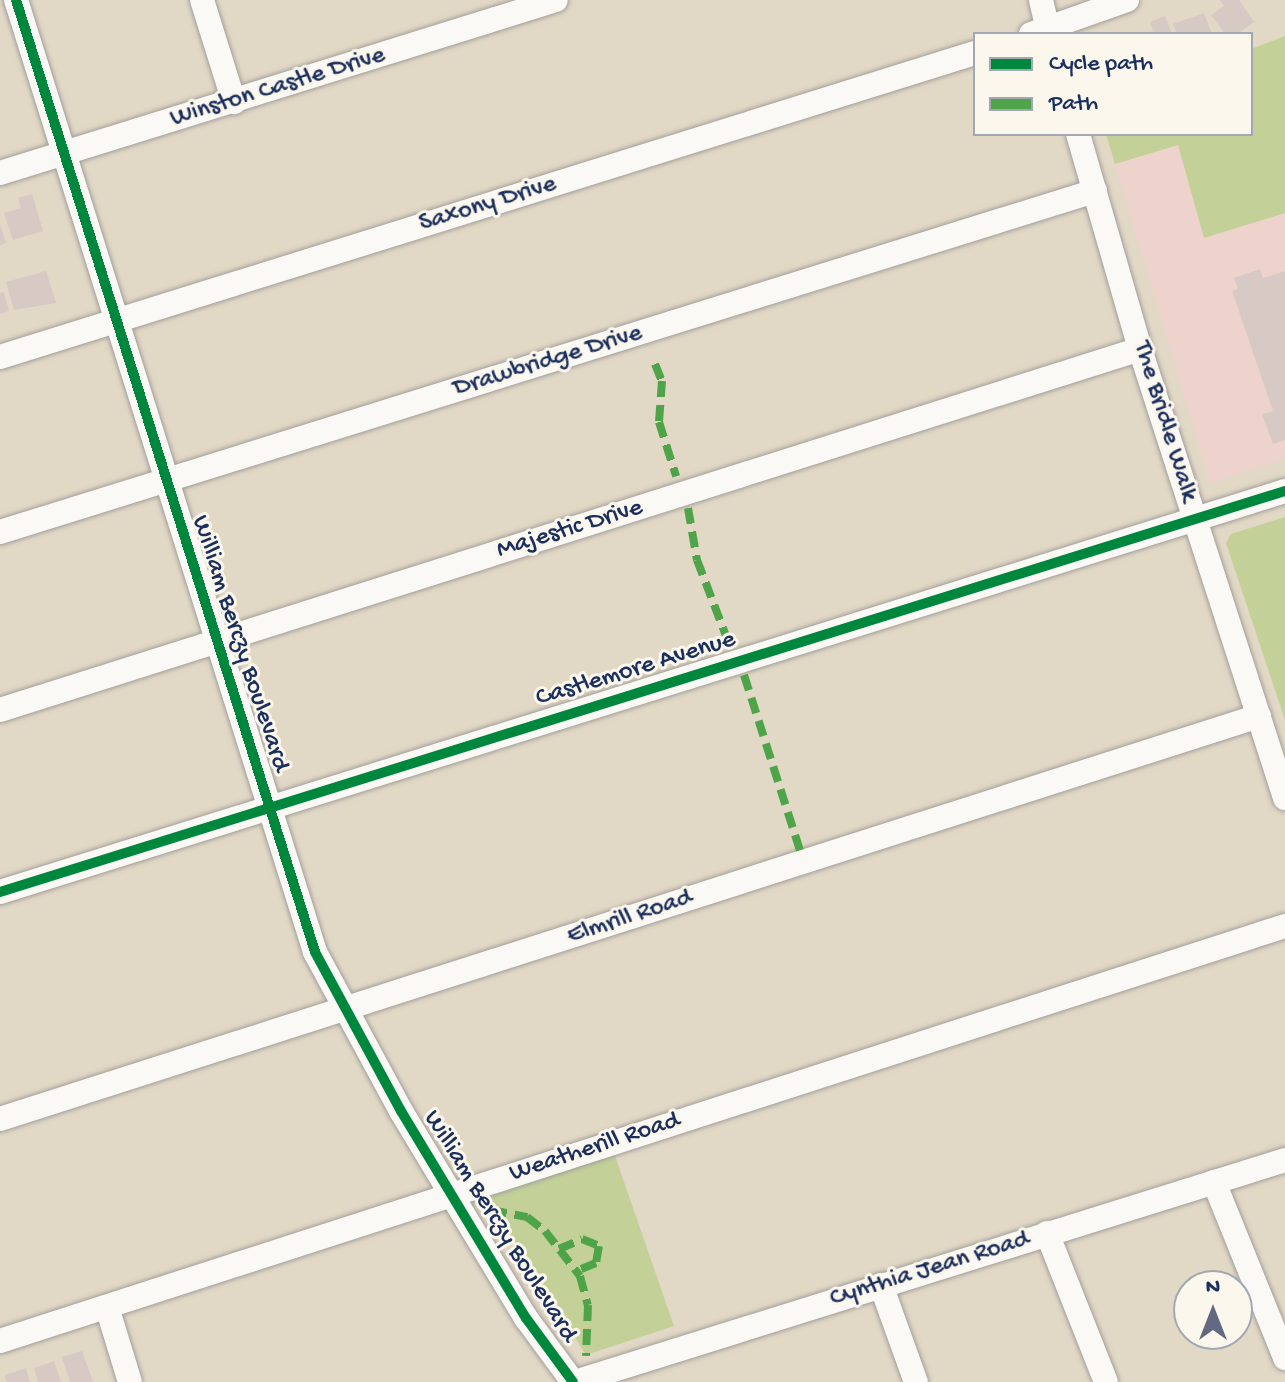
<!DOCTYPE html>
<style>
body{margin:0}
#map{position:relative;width:1285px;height:1382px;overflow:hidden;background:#e2d8c6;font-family:"Gochi Hand",sans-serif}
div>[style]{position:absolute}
.built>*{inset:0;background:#eed3cd}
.green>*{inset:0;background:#c3d199}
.building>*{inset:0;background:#d7c9c4}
.roads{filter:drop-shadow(0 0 2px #a29f9a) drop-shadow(0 0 2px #a29f9a)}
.minor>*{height:24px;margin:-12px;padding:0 12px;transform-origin:12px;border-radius:12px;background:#fbf9f6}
.quiet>*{height:8px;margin-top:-4px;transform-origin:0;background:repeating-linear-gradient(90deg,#4fa44a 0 16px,transparent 0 24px)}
.cycleway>*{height:10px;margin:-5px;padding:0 5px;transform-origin:5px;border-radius:5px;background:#00873e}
span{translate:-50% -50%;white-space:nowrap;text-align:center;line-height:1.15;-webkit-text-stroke:6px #fbf7ec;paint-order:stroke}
.street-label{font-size:26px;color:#1b2f5e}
.legend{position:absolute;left:973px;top:32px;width:280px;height:104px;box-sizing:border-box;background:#fbf7ec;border:2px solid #a1a7b3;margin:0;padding:10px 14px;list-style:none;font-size:24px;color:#1b2f5e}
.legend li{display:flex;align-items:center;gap:16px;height:40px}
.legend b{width:40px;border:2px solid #a1a7b3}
.north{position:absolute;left:1173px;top:1270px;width:80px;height:80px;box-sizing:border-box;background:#fbf7ec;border:2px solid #a1a7b3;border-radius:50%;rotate:0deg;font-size:22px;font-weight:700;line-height:32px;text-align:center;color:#1b2f5e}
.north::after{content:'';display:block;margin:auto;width:28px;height:36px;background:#616a82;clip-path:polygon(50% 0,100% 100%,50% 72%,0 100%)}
</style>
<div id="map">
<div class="built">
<div style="clip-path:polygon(1178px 144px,1205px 238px,1285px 213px,1285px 459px,1210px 483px,1115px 164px)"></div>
</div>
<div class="green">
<div style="clip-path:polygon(1285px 36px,1285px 213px,1204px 238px,1178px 145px,1115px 164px,1106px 134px,1251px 134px,1251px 49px)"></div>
<div style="clip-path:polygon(1285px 517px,1285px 720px,1226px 543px,1231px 534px)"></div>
<div style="clip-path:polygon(614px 1153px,674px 1326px,586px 1355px,486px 1198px)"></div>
</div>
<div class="building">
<div style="clip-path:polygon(1220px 0,1239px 0,1254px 22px,1237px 34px,1225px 34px,1211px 15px,1224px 6px)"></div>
<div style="clip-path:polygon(1204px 13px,1212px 34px,1177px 34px,1173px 24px)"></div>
<div style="clip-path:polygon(1165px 16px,1172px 34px,1146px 34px,1153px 31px,1150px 22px)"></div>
<div style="clip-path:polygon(32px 194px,43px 231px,13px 240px,4px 213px,21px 208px,18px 198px)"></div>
<div style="clip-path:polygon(0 224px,6px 243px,0 245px)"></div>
<div style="clip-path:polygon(1260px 269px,1263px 278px,1285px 271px,1285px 440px,1273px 444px,1262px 414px,1273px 411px,1232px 291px,1238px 289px,1234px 278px)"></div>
<div style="clip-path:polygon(46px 271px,56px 303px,14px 310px,6px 282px)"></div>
<div style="clip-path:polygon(4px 292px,9px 311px,0 314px,0 293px)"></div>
<div style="clip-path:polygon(82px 1351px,93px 1382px,70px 1382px,62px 1357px)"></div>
<div style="clip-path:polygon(54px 1361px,61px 1382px,38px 1382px,34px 1368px)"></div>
<div style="clip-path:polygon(26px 1368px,30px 1382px,7px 1382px,5px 1375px)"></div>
</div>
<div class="roads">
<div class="minor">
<div style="left:16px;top:0;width:998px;rotate:72.56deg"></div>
<div style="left:315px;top:952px;width:181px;rotate:61.6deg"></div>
<div style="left:401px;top:1111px;width:242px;rotate:58.9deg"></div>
<div style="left:526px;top:1318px;width:79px;rotate:53.7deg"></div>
<div style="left:202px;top:0;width:107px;rotate:72.6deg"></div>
<div style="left:1041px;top:0;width:35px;rotate:77deg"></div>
<div style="left:1031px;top:34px;width:102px;rotate:-19.5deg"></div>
<div style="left:1078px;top:134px;width:224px;rotate:73.9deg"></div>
<div style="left:1140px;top:349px;width:472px;rotate:72.1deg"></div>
<div style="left:0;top:173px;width:582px;rotate:-17.28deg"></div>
<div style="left:0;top:357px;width:1021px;rotate:-17.32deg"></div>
<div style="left:0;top:532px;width:1147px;rotate:-17.3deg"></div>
<div style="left:0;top:710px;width:1196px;rotate:-17.57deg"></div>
<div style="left:0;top:892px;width:1346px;rotate:-17.33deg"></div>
<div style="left:0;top:1119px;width:1322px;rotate:-17.75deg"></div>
<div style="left:1214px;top:1182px;width:190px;rotate:68deg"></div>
<div style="left:1047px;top:1233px;width:160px;rotate:68.4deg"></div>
<div style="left:881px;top:1285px;width:103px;rotate:70.2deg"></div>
<div style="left:107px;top:1307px;width:78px;rotate:73deg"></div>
<div style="left:0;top:1341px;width:1350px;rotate:-17.9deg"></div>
<div style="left:575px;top:1382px;width:744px;rotate:-17.36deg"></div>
</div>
</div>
<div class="quiet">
<div style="left:655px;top:364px;width:18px;rotate:68deg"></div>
<div style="left:662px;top:381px;width:41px;rotate:94.2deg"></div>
<div style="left:659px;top:422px;width:57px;rotate:72.5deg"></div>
<div style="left:688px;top:508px;width:53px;rotate:80.2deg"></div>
<div style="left:697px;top:560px;width:81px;rotate:69.1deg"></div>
<div style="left:744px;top:675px;width:184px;rotate:72.3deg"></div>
<div style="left:491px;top:1210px;width:37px;rotate:11deg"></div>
<div style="left:527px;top:1217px;width:23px;rotate:38deg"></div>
<div style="left:545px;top:1231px;width:57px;rotate:52.1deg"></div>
<div style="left:580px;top:1276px;width:30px;rotate:75deg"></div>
<div style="left:588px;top:1305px;width:51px;rotate:92.2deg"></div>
<div style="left:559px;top:1249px;width:25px;rotate:-23deg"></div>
<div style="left:582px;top:1239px;width:18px;rotate:22deg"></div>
<div style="left:599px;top:1246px;width:17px;rotate:100deg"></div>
<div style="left:596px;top:1263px;width:22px;rotate:158deg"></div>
</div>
<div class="cycleway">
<div style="left:16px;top:0;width:998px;rotate:72.56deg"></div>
<div style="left:315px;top:952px;width:181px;rotate:61.6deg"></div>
<div style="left:401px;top:1111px;width:242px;rotate:58.9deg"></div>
<div style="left:526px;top:1318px;width:79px;rotate:53.7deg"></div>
<div style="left:0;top:892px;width:1346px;rotate:-17.33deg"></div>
</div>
<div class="street-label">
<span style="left:278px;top:88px;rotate:-17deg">Winston Castle Drive</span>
<span style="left:488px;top:205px;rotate:-17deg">Saxony Drive</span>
<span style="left:548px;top:362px;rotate:-17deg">Drawbridge Drive</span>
<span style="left:1164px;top:422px;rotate:73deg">The Bridle Walk</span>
<span style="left:570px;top:530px;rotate:-17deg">Majestic Drive</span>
<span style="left:239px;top:644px;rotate:72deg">William Berczy Boulevard</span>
<span style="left:636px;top:670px;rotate:-17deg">Castlemore Avenue</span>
<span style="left:630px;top:918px;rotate:-18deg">Elmrill Road</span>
<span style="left:595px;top:1148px;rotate:-18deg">Weatherill Road</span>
<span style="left:499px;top:1227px;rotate:58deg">William Berczy Boulevard</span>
<span style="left:930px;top:1270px;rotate:-17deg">Cynthia Jean Road</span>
</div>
<ul class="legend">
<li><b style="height:10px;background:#00873e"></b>Cycle path</li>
<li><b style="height:10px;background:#4fa44a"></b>Path</li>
</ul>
<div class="north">N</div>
</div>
